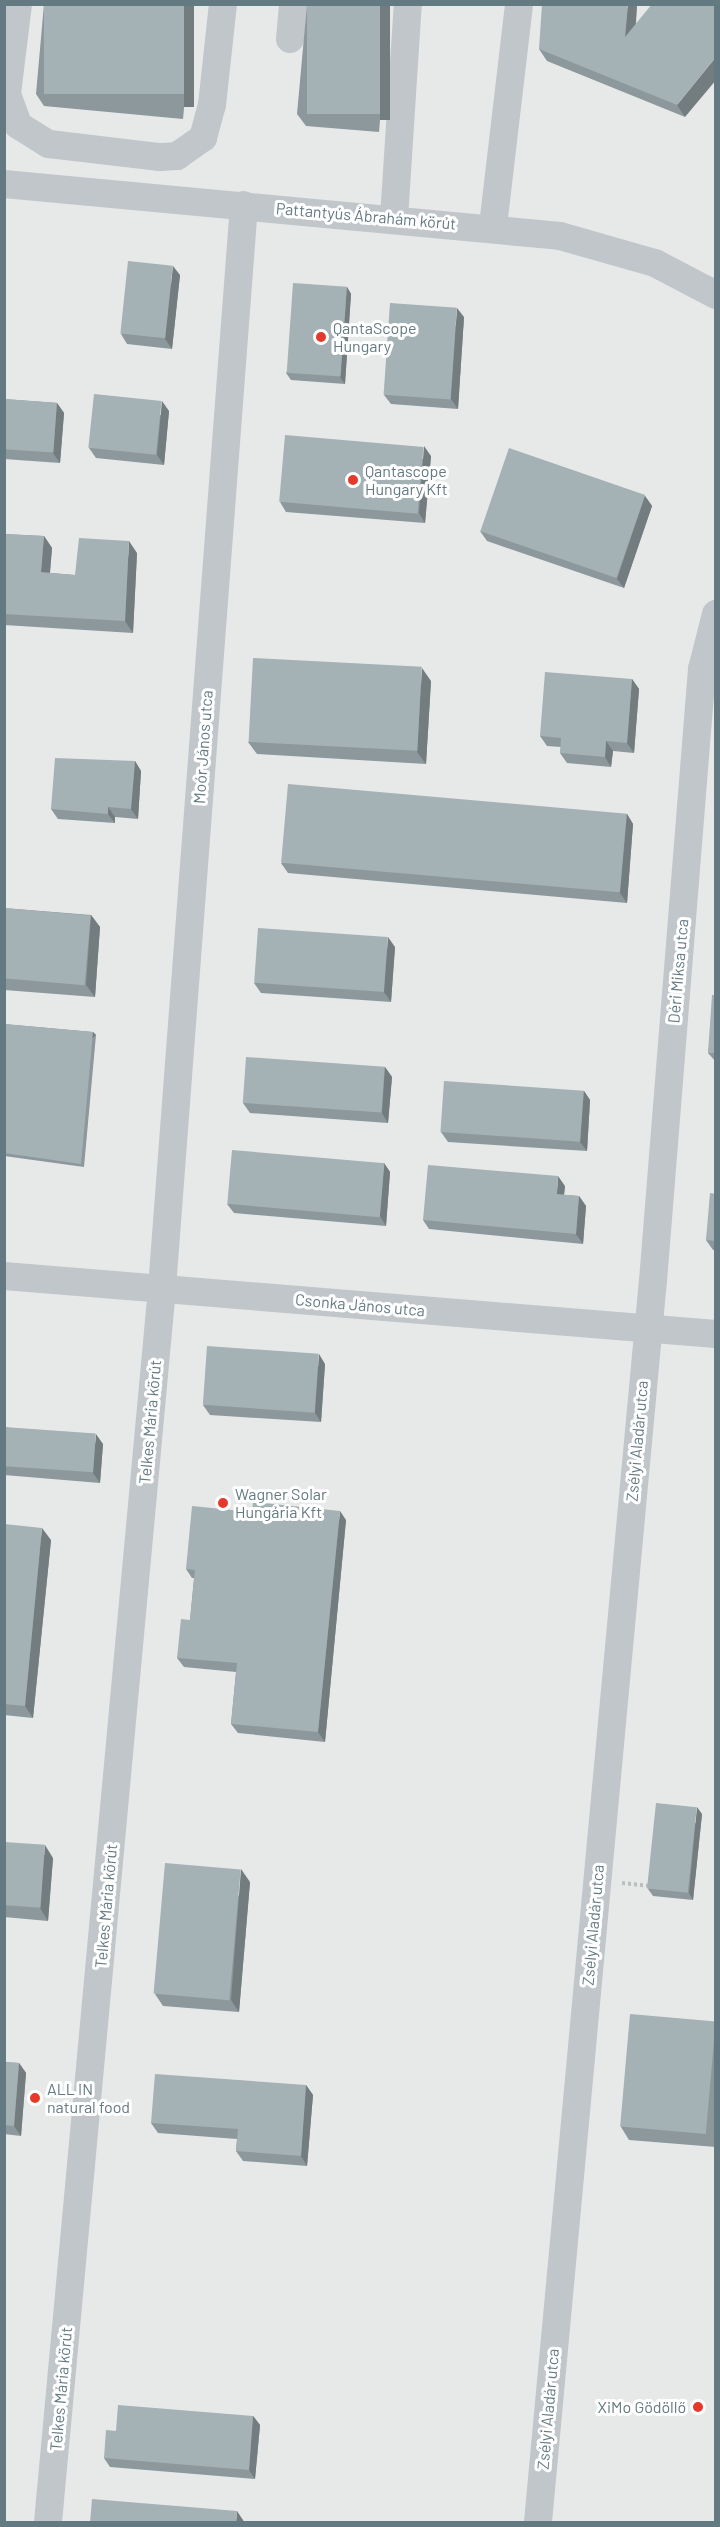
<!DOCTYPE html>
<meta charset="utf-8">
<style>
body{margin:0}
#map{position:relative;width:720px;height:2527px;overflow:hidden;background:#f9f9f7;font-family:Barlow,sans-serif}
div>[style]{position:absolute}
.built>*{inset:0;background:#e7e9e8;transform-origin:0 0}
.path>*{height:4px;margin-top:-2px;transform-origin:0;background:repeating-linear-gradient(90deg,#babfc1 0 3px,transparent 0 6px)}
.minor>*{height:28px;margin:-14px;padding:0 14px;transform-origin:14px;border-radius:14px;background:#c0c6c9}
.wall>*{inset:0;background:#8d989c}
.shaded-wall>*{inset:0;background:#737c7f;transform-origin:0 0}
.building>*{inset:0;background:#a4b1b5;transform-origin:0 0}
.dots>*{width:16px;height:16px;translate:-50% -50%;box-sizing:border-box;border:3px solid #fff;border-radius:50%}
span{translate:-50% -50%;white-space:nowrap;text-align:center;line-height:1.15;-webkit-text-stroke:6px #fff;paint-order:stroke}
.street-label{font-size:16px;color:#647a82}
.poi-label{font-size:16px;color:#647a82}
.left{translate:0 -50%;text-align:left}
.right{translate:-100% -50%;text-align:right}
.frame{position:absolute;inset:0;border:6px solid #647a82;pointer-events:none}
</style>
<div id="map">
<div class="built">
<div style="left:5px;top:5px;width:710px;height:2517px"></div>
</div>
<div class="path">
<div style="left:622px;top:1883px;width:31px;rotate:6deg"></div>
</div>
<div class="minor">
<div style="left:18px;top:4px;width:91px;rotate:97deg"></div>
<div style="left:7px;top:94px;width:33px;rotate:70deg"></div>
<div style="left:18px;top:125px;width:36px;rotate:32deg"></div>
<div style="left:49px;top:144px;width:112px;rotate:6.7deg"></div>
<div style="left:160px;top:157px;width:17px;rotate:-3deg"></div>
<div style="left:177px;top:156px;width:32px;rotate:-35deg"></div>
<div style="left:203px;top:138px;width:34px;rotate:-75deg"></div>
<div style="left:212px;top:105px;width:102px;rotate:-83.8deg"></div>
<div style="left:290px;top:39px;width:35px;rotate:-85deg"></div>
<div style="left:4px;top:184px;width:558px;rotate:5.34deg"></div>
<div style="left:560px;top:236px;width:99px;rotate:15.9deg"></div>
<div style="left:655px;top:263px;width:69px;rotate:27.7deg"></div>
<div style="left:394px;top:218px;width:214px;rotate:-86.3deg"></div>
<div style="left:493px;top:226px;width:224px;rotate:-83.3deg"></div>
<div style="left:4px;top:1276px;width:714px;rotate:4.66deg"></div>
<div style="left:48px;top:2522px;width:1239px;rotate:-84.72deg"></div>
<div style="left:162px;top:1288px;width:1086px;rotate:-85.67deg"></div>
<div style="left:538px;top:2522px;width:1246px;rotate:-84.71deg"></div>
<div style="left:653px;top:1281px;width:614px;rotate:-85.42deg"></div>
<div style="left:702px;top:669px;width:57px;rotate:-75.7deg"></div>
</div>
<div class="wall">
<div style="clip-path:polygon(44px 4px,194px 4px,183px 119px,44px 106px,36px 94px)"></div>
<div style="clip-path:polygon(307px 4px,390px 4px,379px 132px,306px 126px,297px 114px)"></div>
<div style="clip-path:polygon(637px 4px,636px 24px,685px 117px,547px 61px,539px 49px)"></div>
<div style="clip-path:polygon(180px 275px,172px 349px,127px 344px,121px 334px)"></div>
<div style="clip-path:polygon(347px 287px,351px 294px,345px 384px,291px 380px,286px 373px)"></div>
<div style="clip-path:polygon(464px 317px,458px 409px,391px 404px,384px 395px)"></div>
<div style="clip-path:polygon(4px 399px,57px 403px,64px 413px,60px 463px,4px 459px)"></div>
<div style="clip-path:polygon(169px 411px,164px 465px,96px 458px,89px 448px)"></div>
<div style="clip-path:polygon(431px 456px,425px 523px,286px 512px,280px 502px)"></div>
<div style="clip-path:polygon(645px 496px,652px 506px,624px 588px,487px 541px,480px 531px)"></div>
<div style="clip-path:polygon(4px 534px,44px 536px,52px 548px,50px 573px,75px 575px,137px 553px,133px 633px,4px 625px)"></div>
<div style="clip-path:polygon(632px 679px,639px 689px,634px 753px,613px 751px,611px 767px,567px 763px,560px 753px,561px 747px,547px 746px,540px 736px)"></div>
<div style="clip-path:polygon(431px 681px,426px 764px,257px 754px,248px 742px)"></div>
<div style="clip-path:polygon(135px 761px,141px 771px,138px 819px,115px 817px,115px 823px,58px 819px,51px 809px)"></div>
<div style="clip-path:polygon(627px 814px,633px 824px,627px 903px,288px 873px,281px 863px)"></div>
<div style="clip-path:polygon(4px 908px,91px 915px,100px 927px,95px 997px,4px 990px)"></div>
<div style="clip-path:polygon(395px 947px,391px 1002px,261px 993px,254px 983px)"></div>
<div style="clip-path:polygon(716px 995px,716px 1062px,708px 1053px)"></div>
<div style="clip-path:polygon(4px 1024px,93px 1032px,96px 1035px,84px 1167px,4px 1156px)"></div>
<div style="clip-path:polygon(385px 1067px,392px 1077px,388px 1123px,250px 1113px,243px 1103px)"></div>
<div style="clip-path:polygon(584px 1091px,590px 1100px,587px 1151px,448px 1142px,441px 1132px)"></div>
<div style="clip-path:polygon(384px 1163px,390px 1172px,386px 1226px,234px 1213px,227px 1204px)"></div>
<div style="clip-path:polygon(565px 1186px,564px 1195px,579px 1196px,586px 1206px,583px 1244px,429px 1229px,423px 1220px)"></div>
<div style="clip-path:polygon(716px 1194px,716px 1250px,713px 1250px,706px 1240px)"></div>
<div style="clip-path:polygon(325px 1364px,321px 1422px,210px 1415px,203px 1405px)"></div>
<div style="clip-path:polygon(4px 1427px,103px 1444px,100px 1483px,4px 1475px)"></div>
<div style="clip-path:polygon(346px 1520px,325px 1742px,238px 1733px,231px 1724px,236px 1672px,184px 1667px,177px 1658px,190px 1620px,194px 1578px,192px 1578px,186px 1569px)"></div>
<div style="clip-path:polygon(4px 1524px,51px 1540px,33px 1718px,4px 1715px)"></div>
<div style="clip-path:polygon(702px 1814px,693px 1900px,653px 1896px,648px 1889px)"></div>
<div style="clip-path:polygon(4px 1842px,53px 1858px,48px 1921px,4px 1917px)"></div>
<div style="clip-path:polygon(250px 1882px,239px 2012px,163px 2006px,155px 1994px)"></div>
<div style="clip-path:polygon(716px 2021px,716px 2147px,629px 2140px,621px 2127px)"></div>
<div style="clip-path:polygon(4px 2062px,19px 2063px,26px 2073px,21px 2136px,4px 2134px)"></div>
<div style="clip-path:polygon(306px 2085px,313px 2095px,307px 2166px,243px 2161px,236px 2151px,237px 2139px,158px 2133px,151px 2123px)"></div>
<div style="clip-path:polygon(253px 2416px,260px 2425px,255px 2479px,110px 2467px,104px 2458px,116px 2431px)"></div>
</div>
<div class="shaded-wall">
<div style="left:184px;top:4px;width:10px;height:103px"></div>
<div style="left:380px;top:4px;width:10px;height:116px"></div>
<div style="clip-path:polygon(628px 4px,637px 4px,634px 49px,625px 37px)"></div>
<div style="clip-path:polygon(716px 57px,716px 80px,685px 117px,677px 105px)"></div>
<div style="clip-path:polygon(173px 266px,180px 275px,172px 349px,165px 339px)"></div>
<div style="clip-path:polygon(347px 287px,351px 294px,345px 384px,340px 377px)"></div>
<div style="clip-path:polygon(457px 308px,464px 317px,458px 409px,451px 399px)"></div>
<div style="clip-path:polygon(162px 401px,169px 411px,164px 465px,157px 455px)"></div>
<div style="clip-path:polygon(57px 403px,64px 413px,60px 463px,53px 453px)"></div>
<div style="clip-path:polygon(424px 446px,431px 456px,425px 523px,419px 513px)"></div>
<div style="clip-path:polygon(645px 496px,652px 506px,624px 588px,617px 579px)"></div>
<div style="clip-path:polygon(44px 536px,52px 548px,49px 583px,41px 572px)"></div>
<div style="clip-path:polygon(129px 541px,137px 553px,133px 633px,125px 621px)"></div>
<div style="clip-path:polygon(422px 668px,431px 681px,426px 764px,417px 752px)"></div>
<div style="clip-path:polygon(632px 679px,639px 689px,634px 753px,627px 743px)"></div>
<div style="clip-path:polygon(606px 741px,613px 751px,611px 767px,605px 757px)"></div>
<div style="clip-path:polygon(135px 761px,141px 771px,138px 819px,131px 809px)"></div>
<div style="clip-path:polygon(108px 807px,115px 817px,115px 823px,108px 814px)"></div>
<div style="clip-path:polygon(627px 814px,633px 824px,627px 903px,620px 893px)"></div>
<div style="clip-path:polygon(91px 915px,100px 927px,95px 997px,86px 985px)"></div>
<div style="clip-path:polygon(388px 937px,395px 947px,391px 1002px,384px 992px)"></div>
<div style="left:93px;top:1032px;width:4px;height:133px;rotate:45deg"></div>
<div style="clip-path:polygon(385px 1067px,392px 1077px,388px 1123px,382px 1113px)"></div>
<div style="clip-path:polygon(584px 1091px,590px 1100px,587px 1151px,580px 1142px)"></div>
<div style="clip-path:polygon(384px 1163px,390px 1172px,386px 1226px,380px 1216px)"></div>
<div style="clip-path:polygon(558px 1176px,565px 1186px,563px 1203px,557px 1194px)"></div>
<div style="clip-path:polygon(579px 1196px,586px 1206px,583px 1244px,576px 1234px)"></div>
<div style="clip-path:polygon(319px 1354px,325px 1364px,321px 1422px,315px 1413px)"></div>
<div style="clip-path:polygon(96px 1434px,103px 1444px,100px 1483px,93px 1473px)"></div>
<div style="clip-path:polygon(340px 1511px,346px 1520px,325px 1742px,318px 1732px)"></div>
<div style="clip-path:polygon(42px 1528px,51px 1540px,33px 1718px,25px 1706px)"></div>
<div style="clip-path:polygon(697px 1807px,702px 1814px,693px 1900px,689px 1893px)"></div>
<div style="clip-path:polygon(45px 1845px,53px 1858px,48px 1921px,40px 1908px)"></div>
<div style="clip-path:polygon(241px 1869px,250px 1882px,239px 2012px,231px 2000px)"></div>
<div style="clip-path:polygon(19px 2063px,26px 2073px,21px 2136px,14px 2126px)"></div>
<div style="clip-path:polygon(306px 2085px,313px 2095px,307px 2166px,301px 2156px)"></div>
<div style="clip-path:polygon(253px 2416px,260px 2425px,255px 2479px,249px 2470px)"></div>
<div style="clip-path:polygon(237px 2511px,245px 2523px,236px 2523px)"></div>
</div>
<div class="building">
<div style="left:44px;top:4px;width:140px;height:90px"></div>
<div style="left:307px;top:4px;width:73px;height:110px"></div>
<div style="clip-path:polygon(542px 4px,628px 4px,625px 37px,652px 4px,716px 4px,716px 57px,677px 105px,539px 49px)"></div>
<div style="left:128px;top:261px;width:45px;height:73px;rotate:6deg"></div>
<div style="left:293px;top:283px;width:54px;height:90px;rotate:4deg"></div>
<div style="left:390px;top:303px;width:67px;height:92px;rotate:4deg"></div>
<div style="left:94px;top:394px;width:68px;height:54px;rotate:6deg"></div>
<div style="left:4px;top:399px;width:53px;height:50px;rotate:4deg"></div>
<div style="left:285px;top:435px;width:139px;height:67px;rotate:5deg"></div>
<div style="left:509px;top:448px;width:144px;height:88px;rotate:19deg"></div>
<div style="clip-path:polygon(4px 534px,44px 536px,41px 572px,75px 575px,79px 538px,129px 541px,125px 621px,4px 614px)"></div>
<div style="left:253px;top:658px;width:169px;height:84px;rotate:3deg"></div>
<div style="clip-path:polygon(545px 672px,632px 679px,627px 743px,606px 741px,605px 757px,560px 753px,561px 738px,540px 736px)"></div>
<div style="clip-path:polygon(55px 758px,135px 761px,131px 809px,108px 807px,108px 814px,51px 809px)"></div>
<div style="left:288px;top:784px;width:340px;height:79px;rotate:5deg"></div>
<div style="left:4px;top:908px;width:87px;height:70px;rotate:5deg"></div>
<div style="left:258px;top:928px;width:130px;height:55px;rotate:4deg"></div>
<div style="clip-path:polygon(712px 995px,716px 995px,716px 1053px,708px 1053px)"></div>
<div style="clip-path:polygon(4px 1024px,93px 1032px,81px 1164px,4px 1153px)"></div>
<div style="left:246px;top:1057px;width:139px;height:46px;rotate:4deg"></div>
<div style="left:444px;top:1081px;width:140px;height:51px;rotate:4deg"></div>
<div style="left:232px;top:1150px;width:153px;height:54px;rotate:5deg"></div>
<div style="clip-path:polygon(428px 1165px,558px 1176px,557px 1194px,579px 1196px,576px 1234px,423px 1220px)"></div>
<div style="clip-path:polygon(710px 1193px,716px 1194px,716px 1241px,706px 1240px)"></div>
<div style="left:207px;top:1346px;width:112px;height:59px;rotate:4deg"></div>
<div style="left:4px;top:1427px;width:92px;height:39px;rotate:4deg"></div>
<div style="clip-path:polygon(253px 1502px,340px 1511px,318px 1732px,231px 1724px,237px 1663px,177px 1658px,181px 1619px,190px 1620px,195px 1570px,186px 1569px,192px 1506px,252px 1512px)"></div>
<div style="clip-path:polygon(4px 1524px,42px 1528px,25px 1706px,4px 1704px)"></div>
<div style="left:656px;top:1803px;width:41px;height:86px;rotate:6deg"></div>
<div style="left:4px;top:1842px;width:41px;height:63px;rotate:4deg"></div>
<div style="left:165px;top:1863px;width:76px;height:131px;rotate:5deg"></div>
<div style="left:630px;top:2014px;width:86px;height:113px;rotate:5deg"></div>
<div style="clip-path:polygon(4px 2062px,19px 2063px,14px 2126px,4px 2125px)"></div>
<div style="clip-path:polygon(155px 2074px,306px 2085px,301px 2156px,236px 2151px,238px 2129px,151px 2123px)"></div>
<div style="clip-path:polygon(118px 2405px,253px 2416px,249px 2470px,104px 2458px,106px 2430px,116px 2431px)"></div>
<div style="clip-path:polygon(92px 2499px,237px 2511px,236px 2523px,90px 2523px)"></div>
</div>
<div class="dots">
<div style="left:321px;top:337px;background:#e5392b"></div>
<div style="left:353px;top:480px;background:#e5392b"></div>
<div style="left:223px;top:1503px;background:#e5392b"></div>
<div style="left:35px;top:2098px;background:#e5392b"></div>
<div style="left:698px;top:2407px;background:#e5392b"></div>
</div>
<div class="street-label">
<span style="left:366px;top:216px;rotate:5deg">Pattantyús Ábrahám körút</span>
<span style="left:203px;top:747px;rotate:-86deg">Moór János utca</span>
<span style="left:678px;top:971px;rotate:-85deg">Déri Miksa utca</span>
<span style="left:360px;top:1305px;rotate:5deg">Csonka János utca</span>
<span style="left:150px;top:1422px;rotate:-85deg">Telkes Mária körút</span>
<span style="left:637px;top:1441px;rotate:-85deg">Zsélyi Aladár utca</span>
<span style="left:106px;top:1906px;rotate:-85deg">Telkes Mária körút</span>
<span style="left:593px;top:1925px;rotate:-85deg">Zsélyi Aladár utca</span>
<span style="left:61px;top:2389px;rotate:-85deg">Telkes Mária körút</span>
<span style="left:548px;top:2409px;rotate:-85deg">Zsélyi Aladár utca</span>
</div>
<div class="poi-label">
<span class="left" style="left:333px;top:337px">QantaScope<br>Hungary</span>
<span class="left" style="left:365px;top:480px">Qantascope<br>Hungary Kft</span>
<span class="left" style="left:235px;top:1503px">Wagner Solar<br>Hungária Kft</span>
<span class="left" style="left:47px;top:2098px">ALL IN<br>natural food</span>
<span class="right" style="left:686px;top:2407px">XiMo Gödöllő</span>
</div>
<div class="frame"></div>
</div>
